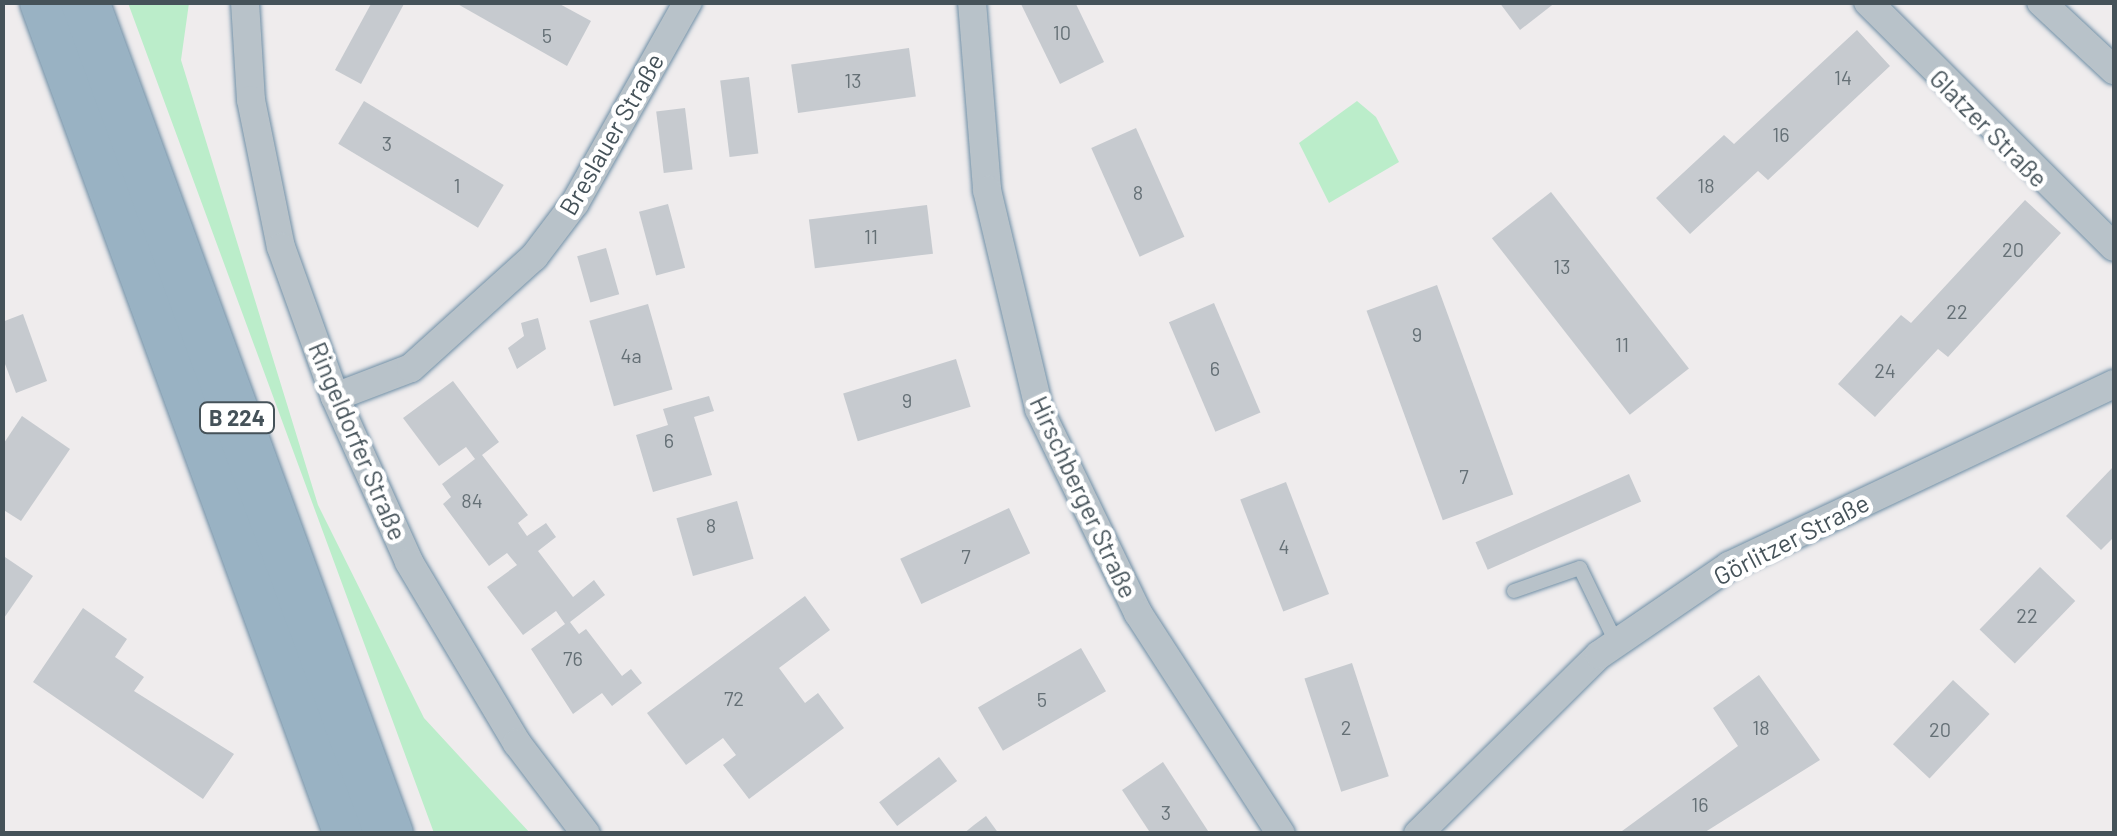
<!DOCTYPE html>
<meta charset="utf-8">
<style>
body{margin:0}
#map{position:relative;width:2117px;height:836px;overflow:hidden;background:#efeced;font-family:Barlow,sans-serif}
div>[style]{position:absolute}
.green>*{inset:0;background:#bbedca}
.building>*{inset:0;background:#c6cacf;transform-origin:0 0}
.roads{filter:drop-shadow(0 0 2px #708fa6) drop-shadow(0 0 2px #708fa6)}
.service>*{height:14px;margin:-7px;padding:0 7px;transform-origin:7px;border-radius:7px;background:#b8c2c9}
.minor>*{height:28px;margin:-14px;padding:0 14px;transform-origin:14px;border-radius:14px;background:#b8c2c9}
.trunk>*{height:48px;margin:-24px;padding:0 24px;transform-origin:24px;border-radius:24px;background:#99b2c3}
span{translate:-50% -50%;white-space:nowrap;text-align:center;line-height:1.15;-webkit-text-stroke:9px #fff;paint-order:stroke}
.number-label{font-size:20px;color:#657076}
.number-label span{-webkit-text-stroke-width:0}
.shield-label span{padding:2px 8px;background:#fff;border:2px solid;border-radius:8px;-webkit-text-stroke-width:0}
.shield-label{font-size:22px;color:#455259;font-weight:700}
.street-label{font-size:25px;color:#455259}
.frame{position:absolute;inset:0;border:5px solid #455259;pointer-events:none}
</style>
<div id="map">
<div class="green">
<div style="clip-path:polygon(128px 3px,189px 3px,181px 60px,318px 505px,424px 718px,530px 833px,434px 833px)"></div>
<div style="clip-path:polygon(1357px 101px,1376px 117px,1399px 162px,1329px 203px,1299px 143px)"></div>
</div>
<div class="building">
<div style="clip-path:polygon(372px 2px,405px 2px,361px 84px,335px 70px)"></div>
<div style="clip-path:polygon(454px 2px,556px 2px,591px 21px,567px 66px)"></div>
<div style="clip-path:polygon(1020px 2px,1075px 2px,1104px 62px,1060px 84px)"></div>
<div style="clip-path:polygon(1499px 2px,1556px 2px,1520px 30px)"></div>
<div style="clip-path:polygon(1857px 30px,1890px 66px,1768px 180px,1758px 171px,1690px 234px,1656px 198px,1724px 135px,1734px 144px)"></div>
<div style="left:909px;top:48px;width:49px;height:119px;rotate:82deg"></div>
<div style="left:749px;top:77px;width:77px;height:29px;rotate:83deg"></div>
<div style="left:364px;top:101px;width:163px;height:50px;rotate:31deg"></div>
<div style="left:685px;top:108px;width:62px;height:29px;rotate:83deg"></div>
<div style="left:1136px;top:128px;width:119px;height:49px;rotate:66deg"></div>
<div style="left:1551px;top:192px;width:224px;height:75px;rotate:52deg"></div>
<div style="clip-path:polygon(2025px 200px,2061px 233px,1948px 357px,1938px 349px,1875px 417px,1838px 384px,1901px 315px,1911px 323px)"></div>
<div style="left:668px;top:204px;width:66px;height:30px;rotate:75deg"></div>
<div style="left:927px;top:205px;width:49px;height:119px;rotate:83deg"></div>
<div style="left:606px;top:248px;width:48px;height:30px;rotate:74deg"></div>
<div style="left:1437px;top:285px;width:223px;height:75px;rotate:70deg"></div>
<div style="left:1214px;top:303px;width:119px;height:49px;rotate:67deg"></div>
<div style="left:648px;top:304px;width:89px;height:61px;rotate:74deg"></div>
<div style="clip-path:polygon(23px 314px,47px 381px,16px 393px,2px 356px,2px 322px)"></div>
<div style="clip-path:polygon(538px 318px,546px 349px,517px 369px,508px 348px,524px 336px,521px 323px)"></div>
<div style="left:956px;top:359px;width:50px;height:118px;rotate:73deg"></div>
<div style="clip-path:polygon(453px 381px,499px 442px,482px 455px,528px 515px,518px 523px,527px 536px,546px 523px,556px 537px,538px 551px,573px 597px,594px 580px,605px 595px,570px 622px,579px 634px,586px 629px,622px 676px,631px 669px,642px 683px,612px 706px,602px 693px,573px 714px,531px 649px,565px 624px,556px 611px,523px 635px,487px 587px,517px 565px,507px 553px,489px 566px,443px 504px,451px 497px,442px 484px,475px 459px,466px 447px,439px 466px,403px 418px)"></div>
<div style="clip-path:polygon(709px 396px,714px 411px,694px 417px,712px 475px,653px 492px,636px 435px,668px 425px,663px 409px)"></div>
<div style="clip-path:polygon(22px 416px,70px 449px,21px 521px,2px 509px,2px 446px)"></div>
<div style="clip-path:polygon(2114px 466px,2114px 537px,2101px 550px,2066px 516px)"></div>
<div style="left:1629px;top:474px;width:30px;height:168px;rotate:66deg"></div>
<div style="left:1286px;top:482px;width:120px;height:49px;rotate:69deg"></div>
<div style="left:737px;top:501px;width:60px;height:63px;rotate:74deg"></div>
<div style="left:1009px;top:508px;width:50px;height:120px;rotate:65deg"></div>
<div style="clip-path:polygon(2px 555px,33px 576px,2px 621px)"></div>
<div style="left:2040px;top:567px;width:49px;height:87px;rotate:44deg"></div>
<div style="clip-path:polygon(805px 596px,830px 630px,779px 668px,805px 703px,818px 693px,844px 728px,749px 799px,723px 765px,736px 755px,723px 738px,686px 765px,647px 713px)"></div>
<div style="clip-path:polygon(83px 608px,127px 639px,115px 657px,144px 677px,134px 691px,234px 754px,203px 799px,33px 682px)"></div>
<div style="left:1081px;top:648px;width:50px;height:119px;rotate:60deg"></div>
<div style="left:1352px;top:663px;width:119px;height:50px;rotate:72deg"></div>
<div style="clip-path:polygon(1759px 675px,1820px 760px,1702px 834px,1618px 834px,1738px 746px,1713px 708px)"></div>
<div style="left:1953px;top:680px;width:50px;height:88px;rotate:43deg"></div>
<div style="left:939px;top:757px;width:30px;height:75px;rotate:53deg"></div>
<div style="clip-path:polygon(1163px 762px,1210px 834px,1151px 834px,1122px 790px)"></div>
<div style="clip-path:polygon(986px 816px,999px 834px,963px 834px,974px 825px)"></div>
</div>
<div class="roads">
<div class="service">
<div style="left:1514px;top:591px;width:70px;rotate:-19.2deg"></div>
<div style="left:1580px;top:568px;width:82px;rotate:64.1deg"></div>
</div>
<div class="minor">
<div style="left:245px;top:2px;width:98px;rotate:86.5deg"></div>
<div style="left:251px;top:100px;width:150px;rotate:78.5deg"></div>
<div style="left:281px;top:247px;width:159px;rotate:70.2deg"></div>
<div style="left:335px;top:397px;width:181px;rotate:65.8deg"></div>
<div style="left:409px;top:562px;width:211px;rotate:59.2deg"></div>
<div style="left:517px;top:743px;width:114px;rotate:52.8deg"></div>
<div style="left:972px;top:2px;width:189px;rotate:85.4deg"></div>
<div style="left:987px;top:190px;width:225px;rotate:76.6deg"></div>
<div style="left:1039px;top:409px;width:227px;rotate:64.1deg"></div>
<div style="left:1138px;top:613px;width:263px;rotate:57.1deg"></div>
<div style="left:1868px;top:2px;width:347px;rotate:44.9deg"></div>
<div style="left:2041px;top:2px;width:100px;rotate:43deg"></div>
<div style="left:335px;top:397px;width:81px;rotate:-20.9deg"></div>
<div style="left:411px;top:368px;width:166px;rotate:-42.1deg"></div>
<div style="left:534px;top:257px;width:68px;rotate:-52.8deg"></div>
<div style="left:575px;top:203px;width:231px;rotate:-60.7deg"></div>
<div style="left:1418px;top:834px;width:255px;rotate:-44.7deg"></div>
<div style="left:1599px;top:655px;width:158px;rotate:-34.4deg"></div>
<div style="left:1729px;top:566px;width:426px;rotate:-25.3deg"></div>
</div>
<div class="trunk">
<div style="left:44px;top:2px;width:886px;rotate:69.93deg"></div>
<div style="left:85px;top:2px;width:886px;rotate:69.93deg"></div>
</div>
</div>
<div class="number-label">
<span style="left:1062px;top:32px">10</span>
<span style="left:547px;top:35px">5</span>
<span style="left:1843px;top:77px">14</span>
<span style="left:853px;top:80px">13</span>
<span style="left:1781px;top:134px">16</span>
<span style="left:387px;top:143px">3</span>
<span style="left:457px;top:185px">1</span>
<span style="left:1706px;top:185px">18</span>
<span style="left:1138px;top:192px">8</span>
<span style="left:871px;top:236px">11</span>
<span style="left:2013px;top:249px">20</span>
<span style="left:1562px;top:266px">13</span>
<span style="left:1957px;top:311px">22</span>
<span style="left:1417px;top:334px">9</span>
<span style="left:1622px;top:344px">11</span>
<span style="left:631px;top:355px">4a</span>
<span style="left:1215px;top:368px">6</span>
<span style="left:1885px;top:370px">24</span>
<span style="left:907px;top:400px">9</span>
<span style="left:669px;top:440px">6</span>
<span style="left:1464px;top:476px">7</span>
<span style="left:472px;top:500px">84</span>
<span style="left:711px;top:525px">8</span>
<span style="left:1284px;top:546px">4</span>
<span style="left:966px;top:556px">7</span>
<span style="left:2027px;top:615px">22</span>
<span style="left:573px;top:658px">76</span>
<span style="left:734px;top:698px">72</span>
<span style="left:1042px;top:699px">5</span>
<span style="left:1346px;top:727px">2</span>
<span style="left:1761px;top:727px">18</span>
<span style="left:1940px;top:729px">20</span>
<span style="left:1700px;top:804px">16</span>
<span style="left:1166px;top:812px">3</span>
</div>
<div class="shield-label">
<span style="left:237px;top:418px">B 224</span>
</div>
<div class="street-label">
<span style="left:1989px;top:128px;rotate:45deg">Glatzer Straße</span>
<span style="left:611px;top:134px;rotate:-60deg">Breslauer Straße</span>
<span style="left:358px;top:441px;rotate:67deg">Ringeldorfer Straße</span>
<span style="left:1084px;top:497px;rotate:65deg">Hirschberger Straße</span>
<span style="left:1791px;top:539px;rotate:-27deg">Görlitzer Straße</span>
</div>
<div class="frame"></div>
</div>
